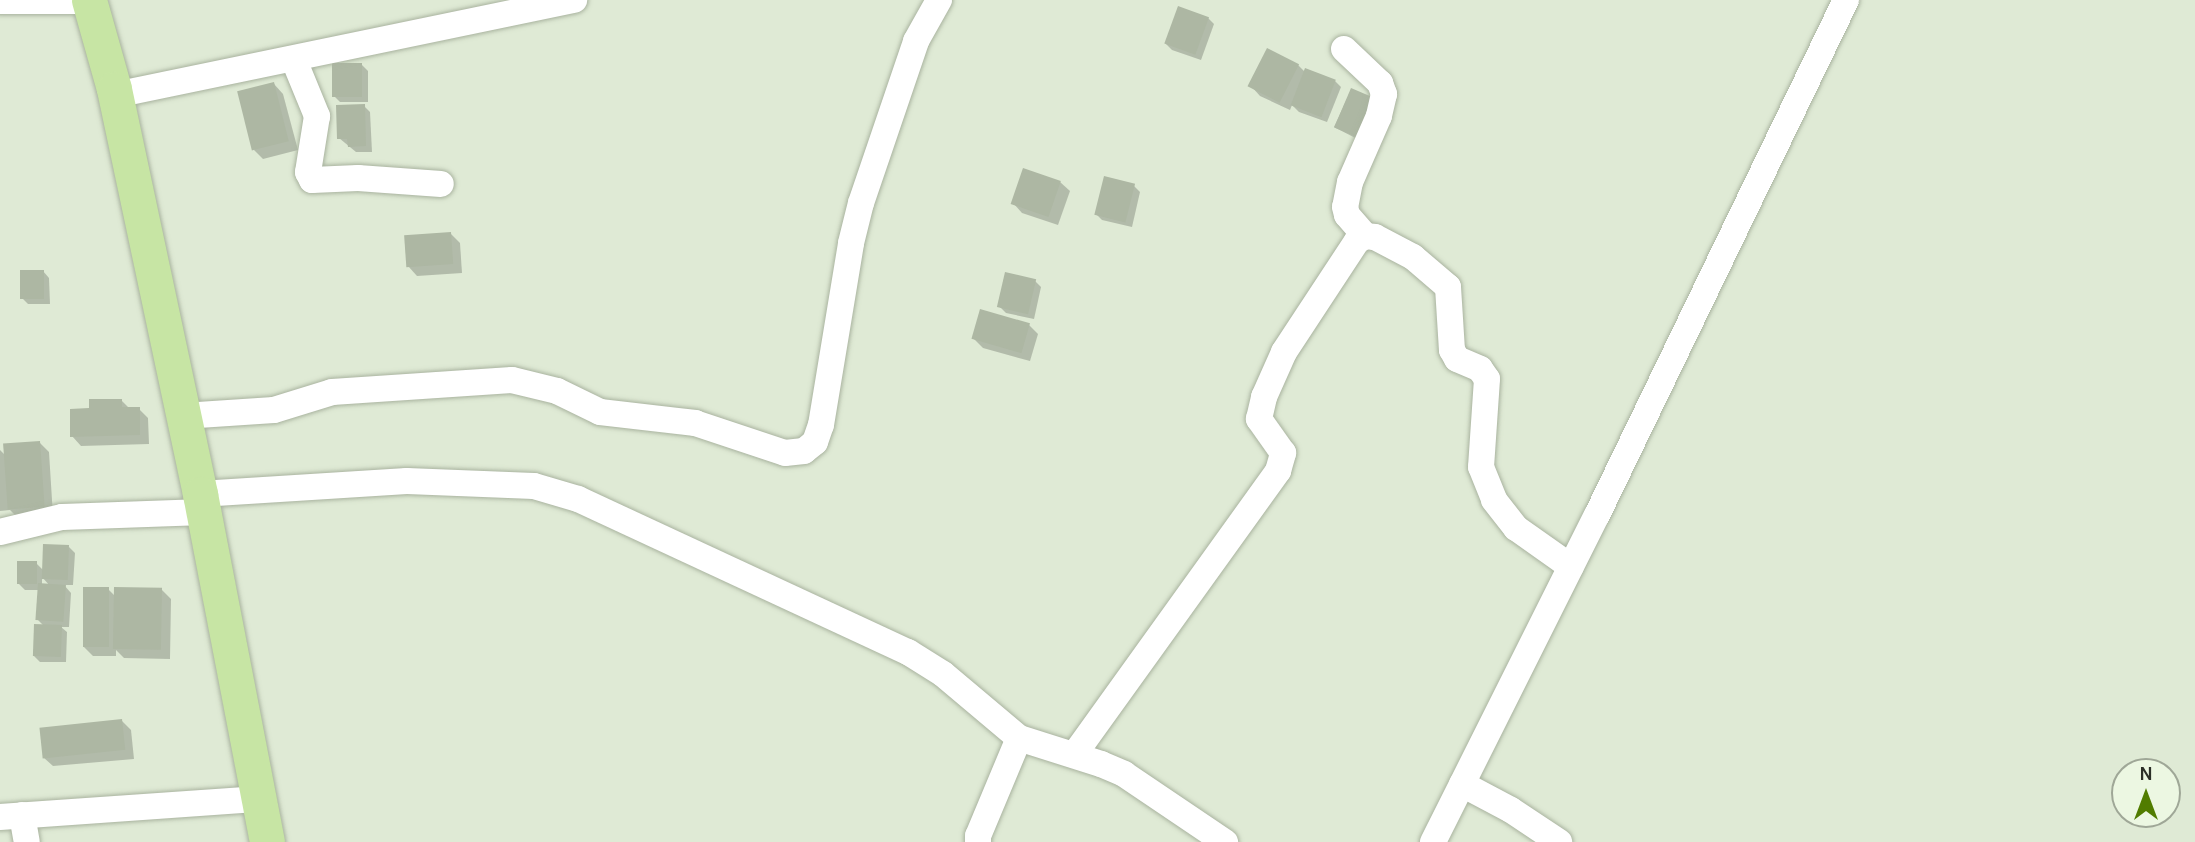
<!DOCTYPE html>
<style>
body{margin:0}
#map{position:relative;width:2195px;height:842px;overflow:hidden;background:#dfead5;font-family:Karla,sans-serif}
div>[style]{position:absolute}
.shadow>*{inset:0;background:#0003}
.building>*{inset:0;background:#adb7a3;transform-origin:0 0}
.roads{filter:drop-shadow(0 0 2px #a9b39f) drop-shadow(0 0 2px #a9b39f)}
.minor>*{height:26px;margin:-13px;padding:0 13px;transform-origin:13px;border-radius:13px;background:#fff}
.major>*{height:35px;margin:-17.5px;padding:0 17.5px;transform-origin:17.5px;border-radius:17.5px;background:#c7e5a4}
span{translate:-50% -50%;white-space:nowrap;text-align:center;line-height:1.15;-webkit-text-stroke:7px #ecf7e2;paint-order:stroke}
.north{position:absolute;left:2111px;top:758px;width:70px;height:70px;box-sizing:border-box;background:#ecf7e2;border:2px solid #9fa797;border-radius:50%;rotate:0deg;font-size:19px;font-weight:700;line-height:28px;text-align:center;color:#2b2f27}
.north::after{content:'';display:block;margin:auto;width:24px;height:32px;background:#517c00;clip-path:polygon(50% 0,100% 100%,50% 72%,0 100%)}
</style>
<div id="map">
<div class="shadow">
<div style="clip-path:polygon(1208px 18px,1214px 24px,1201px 60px,1172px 50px,1166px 44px)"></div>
<div style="clip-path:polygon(362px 65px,368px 71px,368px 102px,340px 102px,334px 96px)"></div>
<div style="clip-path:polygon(1298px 65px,1305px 72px,1335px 81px,1341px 87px,1327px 122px,1299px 112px,1292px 105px,1290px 110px,1260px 96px,1251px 86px)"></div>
<div style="clip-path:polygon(274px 84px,283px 94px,298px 150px,263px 159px,254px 150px)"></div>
<div style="clip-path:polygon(1351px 90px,1365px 143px,1334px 127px)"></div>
<div style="clip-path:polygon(364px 106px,370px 112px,372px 152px,356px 152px,339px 138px)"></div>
<div style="clip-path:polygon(1060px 182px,1070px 191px,1058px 225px,1022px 213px,1013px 203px)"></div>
<div style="clip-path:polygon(1134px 186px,1140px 192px,1132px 227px,1102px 220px,1096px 214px)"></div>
<div style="clip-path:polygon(451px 234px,460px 243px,462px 273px,417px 276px,408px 266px)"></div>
<div style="clip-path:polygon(43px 271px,49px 278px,50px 304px,28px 304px,22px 298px)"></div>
<div style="clip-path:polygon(1035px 281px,1041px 287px,1034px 319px,1006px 313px,1000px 307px)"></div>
<div style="clip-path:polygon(1029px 325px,1038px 334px,1030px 361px,983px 348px,974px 339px)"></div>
<div style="clip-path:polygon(122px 401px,130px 409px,139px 409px,148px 418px,149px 444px,81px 446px,72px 436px)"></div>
<div style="clip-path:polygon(40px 443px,49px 452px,53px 516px,18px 518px,10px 510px,0 511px,0 450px,5px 455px)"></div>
<div style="clip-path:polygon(evenodd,69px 547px,75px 553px,73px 585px,64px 585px,71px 593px,69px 627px,61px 627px,67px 632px,66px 662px,40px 662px,34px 656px,44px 626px,38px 620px,40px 590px,25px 590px,19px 584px,36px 563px,43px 570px,69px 547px,42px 577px,50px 586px,42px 585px,42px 577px)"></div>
<div style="clip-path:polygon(108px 589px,115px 596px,162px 590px,171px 599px,170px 659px,124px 658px,116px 650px,116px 656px,93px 656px,83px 646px)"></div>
<div style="clip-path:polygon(121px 720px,131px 730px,134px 759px,53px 766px,43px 757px)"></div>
</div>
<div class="building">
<div style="left:1178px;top:6px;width:33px;height:40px;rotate:20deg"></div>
<div style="left:1267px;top:48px;width:36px;height:43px;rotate:27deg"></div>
<div style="left:332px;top:63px;width:30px;height:34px"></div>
<div style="left:1305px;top:68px;width:33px;height:40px;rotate:21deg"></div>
<div style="left:274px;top:82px;width:61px;height:38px;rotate:76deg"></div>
<div style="left:1351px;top:88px;width:28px;height:43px;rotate:23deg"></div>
<div style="clip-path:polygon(365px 104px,366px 146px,348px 147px,347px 139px,337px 139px,336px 105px)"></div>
<div style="left:1023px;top:168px;width:40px;height:38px;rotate:19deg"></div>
<div style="left:1104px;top:176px;width:32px;height:40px;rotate:14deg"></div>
<div style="left:451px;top:232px;width:32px;height:47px;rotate:86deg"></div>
<div style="left:20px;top:270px;width:24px;height:29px"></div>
<div style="left:1005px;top:272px;width:32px;height:36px;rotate:13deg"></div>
<div style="left:980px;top:309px;width:52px;height:31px;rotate:16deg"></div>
<div style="clip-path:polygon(89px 399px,122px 399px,122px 407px,140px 407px,140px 435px,70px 437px,70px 409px,89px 408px)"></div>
<div style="left:40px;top:441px;width:66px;height:37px;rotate:86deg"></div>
<div style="left:43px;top:544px;width:26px;height:35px;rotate:2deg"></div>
<div style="left:17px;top:561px;width:20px;height:23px"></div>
<div style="left:38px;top:583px;width:28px;height:37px;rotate:4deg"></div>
<div style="left:83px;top:587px;width:26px;height:60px"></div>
<div style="left:114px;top:587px;width:48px;height:62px;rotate:1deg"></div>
<div style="left:34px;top:624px;width:28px;height:32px;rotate:2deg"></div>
<div style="left:122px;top:719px;width:31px;height:83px;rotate:84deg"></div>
</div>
<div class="roads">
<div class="minor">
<div style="left:0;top:1px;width:90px"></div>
<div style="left:1344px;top:49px;width:50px;rotate:43.4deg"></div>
<div style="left:1380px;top:83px;width:12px;rotate:70deg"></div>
<div style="left:1384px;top:94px;width:23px;rotate:103deg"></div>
<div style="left:1379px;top:116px;width:72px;rotate:113.7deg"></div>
<div style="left:1350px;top:182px;width:25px;rotate:101deg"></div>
<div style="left:1345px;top:207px;width:8px;rotate:76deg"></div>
<div style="left:1347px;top:215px;width:28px;rotate:49deg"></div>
<div style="left:1365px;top:236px;width:10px;rotate:6deg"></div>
<div style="left:1375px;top:237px;width:43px;rotate:27.8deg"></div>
<div style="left:1413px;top:257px;width:46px;rotate:40.6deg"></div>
<div style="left:1448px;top:287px;width:63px;rotate:86.4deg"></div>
<div style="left:1452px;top:350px;width:10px;rotate:61deg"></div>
<div style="left:1457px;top:359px;width:25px;rotate:23deg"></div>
<div style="left:1480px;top:369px;width:12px;rotate:55deg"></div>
<div style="left:1487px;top:379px;width:88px;rotate:93.9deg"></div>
<div style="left:1481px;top:467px;width:35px;rotate:68deg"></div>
<div style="left:1494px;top:500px;width:36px;rotate:52deg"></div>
<div style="left:1516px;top:528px;width:67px;rotate:35.3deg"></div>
<div style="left:294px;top:60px;width:61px;rotate:67.7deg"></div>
<div style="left:317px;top:116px;width:57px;rotate:99.1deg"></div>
<div style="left:308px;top:172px;width:9px;rotate:63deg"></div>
<div style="left:312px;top:180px;width:46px;rotate:-2.5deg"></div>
<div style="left:358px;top:178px;width:83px;rotate:4.1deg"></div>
<div style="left:115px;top:95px;width:469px;rotate:-11.7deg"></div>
<div style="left:183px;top:416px;width:91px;rotate:-3.8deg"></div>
<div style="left:274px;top:410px;width:61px;rotate:-17.2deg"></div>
<div style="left:332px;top:392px;width:180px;rotate:-3.8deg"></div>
<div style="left:512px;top:380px;width:46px;rotate:13.7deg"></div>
<div style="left:557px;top:391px;width:48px;rotate:26deg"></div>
<div style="left:600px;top:412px;width:96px;rotate:6.6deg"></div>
<div style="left:695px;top:423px;width:95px;rotate:18.4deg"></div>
<div style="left:785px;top:453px;width:19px;rotate:-6deg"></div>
<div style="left:804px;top:451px;width:14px;rotate:-39deg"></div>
<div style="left:815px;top:442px;width:18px;rotate:-71deg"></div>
<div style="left:821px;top:425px;width:184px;rotate:-80.6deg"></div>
<div style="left:851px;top:243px;width:41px;rotate:-76deg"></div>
<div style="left:861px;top:203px;width:171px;rotate:-71.2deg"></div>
<div style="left:916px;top:41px;width:47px;rotate:-60.7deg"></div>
<div style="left:200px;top:494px;width:207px;rotate:-3.6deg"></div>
<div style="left:407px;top:481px;width:127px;rotate:2.3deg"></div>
<div style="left:534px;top:486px;width:46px;rotate:16.5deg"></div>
<div style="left:578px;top:499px;width:364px;rotate:24.9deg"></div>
<div style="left:908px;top:652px;width:41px;rotate:32.2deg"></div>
<div style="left:943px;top:674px;width:99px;rotate:40.1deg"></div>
<div style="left:1019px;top:738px;width:86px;rotate:17.6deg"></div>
<div style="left:1101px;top:764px;width:25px;rotate:23deg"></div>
<div style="left:1124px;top:774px;width:122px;rotate:34deg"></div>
<div style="left:0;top:532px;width:64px;rotate:-13.6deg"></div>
<div style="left:62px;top:517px;width:142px;rotate:-2deg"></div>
<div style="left:1074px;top:755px;width:350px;rotate:-54.3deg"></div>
<div style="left:1278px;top:471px;width:19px;rotate:-74deg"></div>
<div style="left:1283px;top:453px;width:42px;rotate:-125.2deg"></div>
<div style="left:1259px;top:419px;width:23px;rotate:-77deg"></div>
<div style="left:1264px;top:397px;width:49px;rotate:-66deg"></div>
<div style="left:1284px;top:352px;width:133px;rotate:-56.7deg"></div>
<div style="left:1357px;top:241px;width:9px;rotate:-32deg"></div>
<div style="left:1462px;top:784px;width:55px;rotate:28deg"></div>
<div style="left:1511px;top:810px;width:58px;rotate:33.7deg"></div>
<div style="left:22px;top:815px;width:27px;rotate:80deg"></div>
<div style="left:0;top:817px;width:260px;rotate:-4deg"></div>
<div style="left:978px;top:842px;width:6px;rotate:-90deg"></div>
<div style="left:978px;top:836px;width:106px;rotate:-67.3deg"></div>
<div style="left:1433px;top:842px;width:366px;rotate:-63.4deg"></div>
<div style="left:1597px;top:515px;width:572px;rotate:-64.2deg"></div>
</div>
<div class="major">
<div style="left:89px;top:0;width:92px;rotate:74.3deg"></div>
<div style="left:114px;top:89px;width:414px;rotate:78deg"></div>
<div style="left:200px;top:494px;width:354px;rotate:79.1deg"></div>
</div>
</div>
<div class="north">N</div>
</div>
